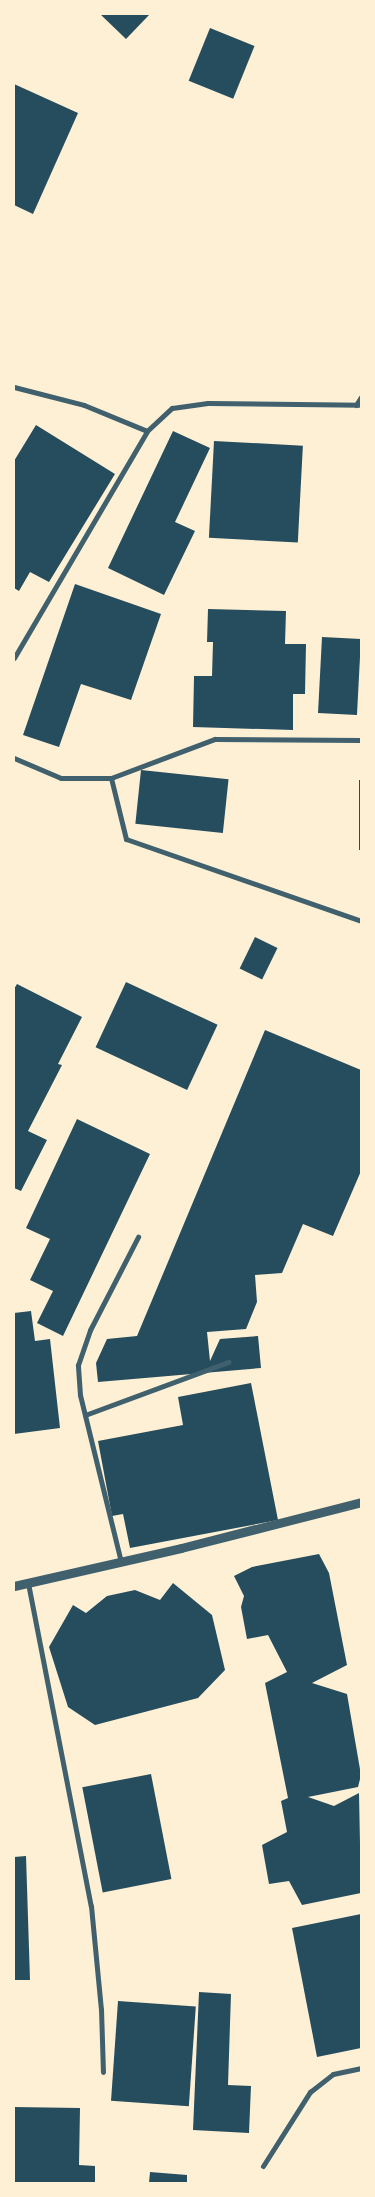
<!DOCTYPE html>
<style>
body{margin:0}
#map{position:relative;width:375px;height:2197px;overflow:hidden;background:#fdf0d5;font-family:Merriweather,serif}
div>[style]{position:absolute}
.building>*{inset:0;background:#264d5e;transform-origin:0 0}
.minor>*{height:5px;margin:-2.5px;padding:0 2.5px;transform-origin:2.5px;border-radius:2.5px;background:#3f606c}
.tertiary>*{height:9px;margin:-4.5px;padding:0 4.5px;transform-origin:4.5px;border-radius:4.5px;background:#3f606c}
span{translate:-50% -50%;white-space:nowrap;text-align:center;line-height:1.15;-webkit-text-stroke:4px #fdf0d5;paint-order:stroke}
.frame{position:absolute;inset:0;border:15px solid #fdf0d5;pointer-events:none}
</style>
<div id="map">
<div class="building">
<div style="clip-path:polygon(100px 14px,150px 14px,126px 39px)"></div>
<div style="left:210px;top:28px;width:48px;height:57px;rotate:22deg"></div>
<div style="clip-path:polygon(14px 84px,78px 113px,33px 214px,14px 205px)"></div>
<div style="clip-path:polygon(36px 425px,115px 474px,49px 582px,30px 572px,19px 591px,14px 588px,14px 461px)"></div>
<div style="clip-path:polygon(173px 431px,210px 448px,175px 522px,195px 531px,164px 595px,108px 568px)"></div>
<div style="left:214px;top:441px;width:89px;height:97px;rotate:3deg"></div>
<div style="clip-path:polygon(75px 584px,161px 614px,131px 700px,81px 684px,59px 747px,23px 735px)"></div>
<div style="clip-path:polygon(208px 609px,286px 611px,285px 644px,306px 644px,305px 694px,293px 694px,293px 730px,193px 727px,194px 676px,212px 676px,213px 642px,207px 642px)"></div>
<div style="left:322px;top:637px;width:39px;height:76px;rotate:3deg"></div>
<div style="left:141px;top:770px;width:88px;height:54px;rotate:6deg"></div>
<div style="left:359px;top:780px;width:2px;height:70px"></div>
<div style="left:255px;top:937px;width:25px;height:35px;rotate:26deg"></div>
<div style="left:126px;top:982px;width:101px;height:72px;rotate:25deg"></div>
<div style="clip-path:polygon(17px 984px,82px 1017px,58px 1064px,62px 1065px,28px 1131px,47px 1140px,21px 1191px,14px 1188px,14px 989px)"></div>
<div style="clip-path:polygon(265px 1030px,361px 1070px,361px 1171px,333px 1236px,303px 1224px,282px 1273px,255px 1275px,257px 1302px,246px 1329px,207px 1332px,210px 1361px,220px 1339px,258px 1336px,261px 1368px,98px 1382px,96px 1363px,107px 1339px,137px 1336px)"></div>
<div style="clip-path:polygon(77px 1119px,150px 1154px,63px 1336px,37px 1323px,53px 1291px,30px 1280px,50px 1239px,26px 1228px)"></div>
<div style="clip-path:polygon(31px 1311px,35px 1341px,50px 1339px,60px 1428px,14px 1434px,14px 1313px)"></div>
<div style="clip-path:polygon(251px 1383px,278px 1520px,130px 1548px,123px 1514px,112px 1516px,98px 1441px,183px 1425px,178px 1397px)"></div>
<div style="clip-path:polygon(319px 1554px,329px 1573px,347px 1665px,312px 1683px,347px 1694px,361px 1775px,358px 1787px,308px 1797px,334px 1806px,359px 1793px,361px 1893px,302px 1905px,289px 1881px,269px 1884px,262px 1845px,287px 1832px,281px 1801px,288px 1798px,265px 1683px,287px 1672px,268px 1635px,247px 1639px,241px 1607px,244px 1596px,234px 1576px,252px 1567px)"></div>
<div style="clip-path:polygon(173px 1583px,212px 1615px,225px 1670px,198px 1698px,95px 1725px,68px 1707px,49px 1647px,73px 1605px,86px 1613px,107px 1596px,135px 1590px,160px 1600px)"></div>
<div style="left:151px;top:1774px;width:107px;height:70px;rotate:79deg"></div>
<div style="clip-path:polygon(26px 1856px,30px 1980px,14px 1980px,14px 1857px)"></div>
<div style="clip-path:polygon(361px 1914px,361px 2048px,317px 2057px,292px 1928px)"></div>
<div style="clip-path:polygon(199px 1992px,231px 1994px,228px 2085px,251px 2086px,249px 2133px,193px 2130px)"></div>
<div style="left:118px;top:2001px;width:78px;height:100px;rotate:4deg"></div>
<div style="clip-path:polygon(14px 2107px,80px 2108px,79px 2165px,95px 2166px,95px 2183px,14px 2183px)"></div>
<div style="clip-path:polygon(150px 2172px,187px 2175px,187px 2183px,149px 2183px)"></div>
</div>
<div class="minor">
<div style="left:14px;top:387px;width:72px;rotate:14.4deg"></div>
<div style="left:84px;top:405px;width:68px;rotate:22.4deg"></div>
<div style="left:356px;top:405px;width:9px;rotate:-58deg"></div>
<div style="left:14px;top:658px;width:263px;rotate:-59.6deg"></div>
<div style="left:147px;top:431px;width:34px;rotate:-43deg"></div>
<div style="left:172px;top:408px;width:36px;rotate:-8deg"></div>
<div style="left:208px;top:403px;width:153px;rotate:0.7deg"></div>
<div style="left:14px;top:758px;width:51px;rotate:23.1deg"></div>
<div style="left:61px;top:778px;width:50px"></div>
<div style="left:111px;top:778px;width:111px;rotate:-20.6deg"></div>
<div style="left:215px;top:739px;width:146px;rotate:0.4deg"></div>
<div style="left:111px;top:778px;width:63px;rotate:76.2deg"></div>
<div style="left:126px;top:839px;width:249px;rotate:19.2deg"></div>
<div style="left:85px;top:1415px;width:153px;rotate:-20.3deg"></div>
<div style="left:121px;top:1562px;width:172px;rotate:-103.8deg"></div>
<div style="left:80px;top:1395px;width:30px;rotate:-94deg"></div>
<div style="left:78px;top:1365px;width:37px;rotate:-71deg"></div>
<div style="left:90px;top:1330px;width:105px;rotate:-62.7deg"></div>
<div style="left:28px;top:1583px;width:329px;rotate:79deg"></div>
<div style="left:91px;top:1906px;width:103px;rotate:84.5deg"></div>
<div style="left:101px;top:2009px;width:63px;rotate:88.2deg"></div>
<div style="left:263px;top:2166px;width:88px;rotate:-57.6deg"></div>
<div style="left:310px;top:2092px;width:29px;rotate:-38deg"></div>
<div style="left:333px;top:2074px;width:29px;rotate:-12deg"></div>
</div>
<div class="tertiary">
<div style="left:14px;top:1586px;width:171px;rotate:-12.8deg"></div>
<div style="left:181px;top:1548px;width:186px;rotate:-14.3deg"></div>
</div>
<div class="frame"></div>
</div>
